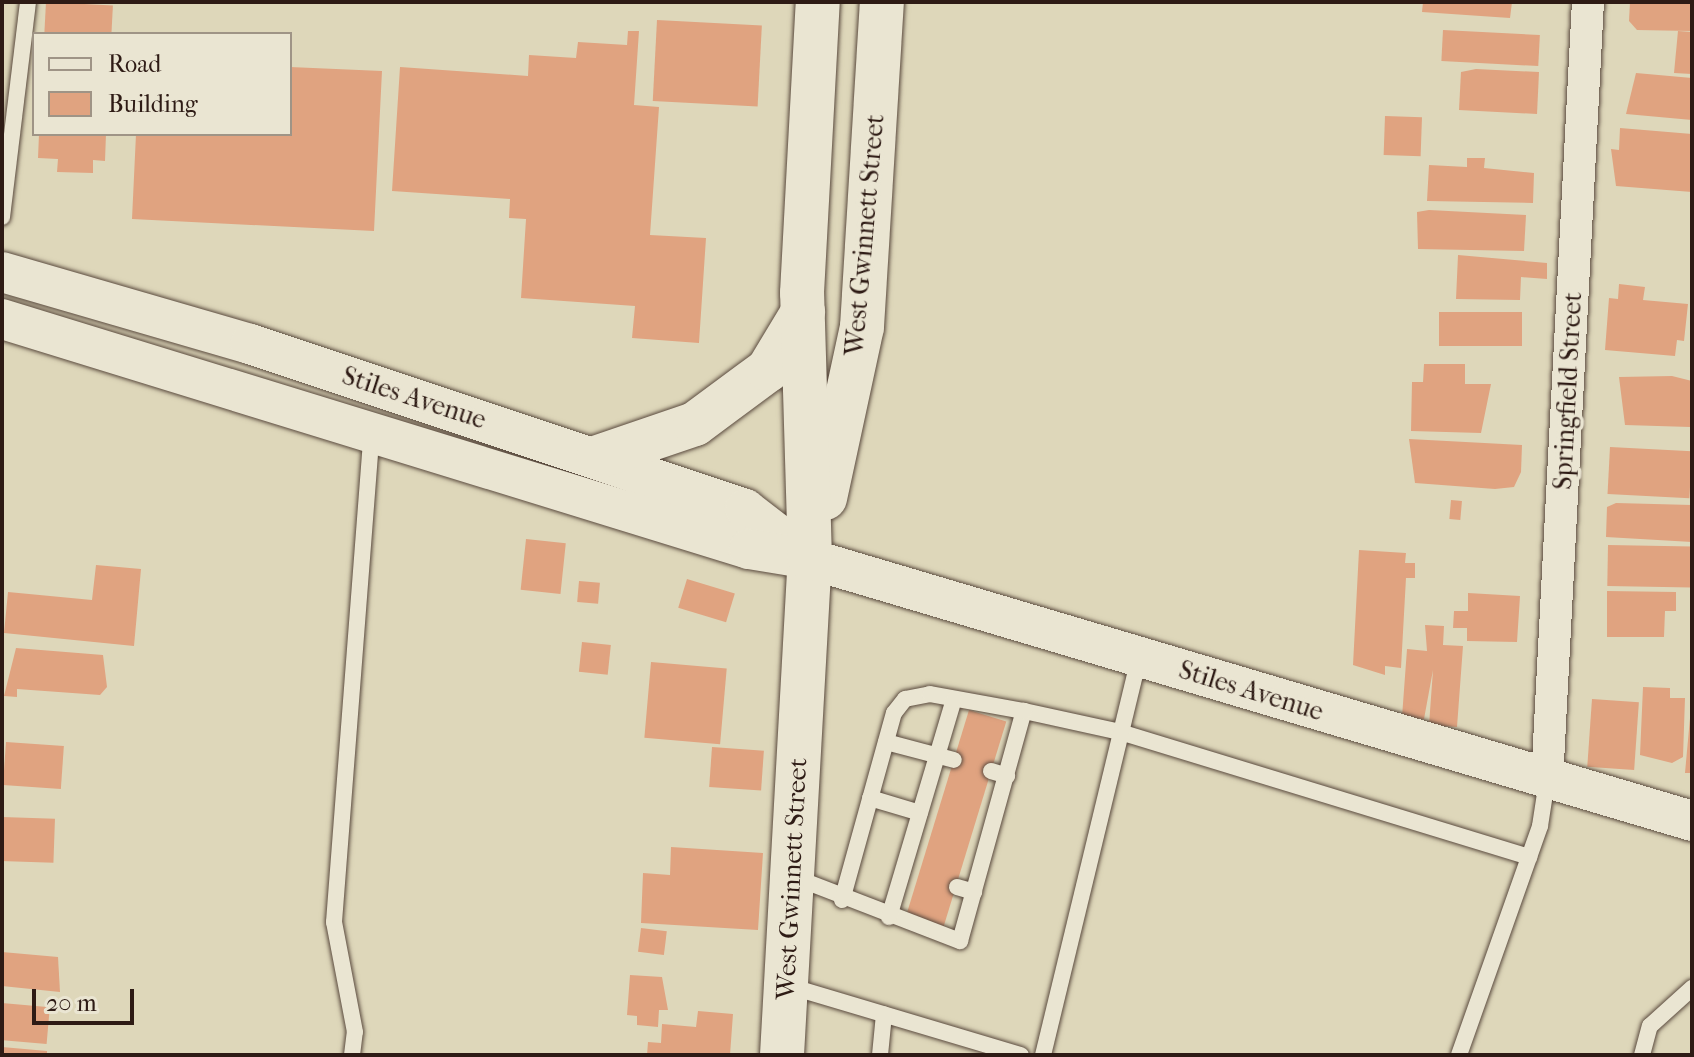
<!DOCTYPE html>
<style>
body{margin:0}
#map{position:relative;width:1694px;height:1057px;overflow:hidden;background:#ded7ba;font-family:"IM FELL French Canon",serif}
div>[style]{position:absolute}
.building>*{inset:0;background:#e0a380;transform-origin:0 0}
.roads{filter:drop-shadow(0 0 2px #5a4a3e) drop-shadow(0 0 2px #5a4a3e)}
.service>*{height:16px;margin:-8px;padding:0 8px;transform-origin:8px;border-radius:8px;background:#eae5d2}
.minor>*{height:32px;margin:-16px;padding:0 16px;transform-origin:16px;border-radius:16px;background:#eae5d2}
.tertiary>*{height:40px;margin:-20px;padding:0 20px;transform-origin:20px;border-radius:20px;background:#eae5d2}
.secondary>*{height:44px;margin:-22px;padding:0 22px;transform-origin:22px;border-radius:22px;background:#eae5d2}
span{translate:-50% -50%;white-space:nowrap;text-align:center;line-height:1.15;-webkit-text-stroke:7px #eae5d2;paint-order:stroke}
.street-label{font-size:26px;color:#2e1b15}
.frame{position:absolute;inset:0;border:4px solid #2e1b15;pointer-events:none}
.legend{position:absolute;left:32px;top:32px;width:260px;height:104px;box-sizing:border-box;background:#eae5d2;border:2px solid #9f9486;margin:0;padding:10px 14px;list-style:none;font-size:24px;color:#2e1b15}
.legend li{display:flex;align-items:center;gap:16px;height:40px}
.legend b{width:40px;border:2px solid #9f9486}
.scale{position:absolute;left:32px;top:989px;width:102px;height:36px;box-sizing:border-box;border:4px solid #2e1b15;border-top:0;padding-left:10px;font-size:24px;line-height:28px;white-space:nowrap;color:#2e1b15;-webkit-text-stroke:6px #eae5d2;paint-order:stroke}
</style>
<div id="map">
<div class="building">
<div style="left:46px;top:2px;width:67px;height:32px;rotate:3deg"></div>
<div style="clip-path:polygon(1423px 2px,1512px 2px,1510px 18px,1422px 12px)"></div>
<div style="clip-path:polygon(1630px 2px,1692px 2px,1692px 31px,1637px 30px,1629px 21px)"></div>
<div style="left:657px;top:20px;width:105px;height:81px;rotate:3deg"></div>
<div style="left:1443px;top:30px;width:97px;height:31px;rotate:3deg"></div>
<div style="clip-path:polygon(628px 31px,639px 31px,634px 105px,659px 107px,650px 235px,706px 238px,699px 343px,632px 338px,635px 306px,521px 298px,526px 219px,509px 218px,510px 199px,392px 191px,400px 67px,528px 76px,529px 55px,576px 58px,578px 42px,627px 45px)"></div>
<div style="clip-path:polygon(1678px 31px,1692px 32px,1692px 74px,1674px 73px)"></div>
<div style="clip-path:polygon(290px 67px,382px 71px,374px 231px,132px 219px,136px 134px,290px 134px)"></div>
<div style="clip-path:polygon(1476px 69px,1539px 72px,1537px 114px,1459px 110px,1461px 72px)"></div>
<div style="clip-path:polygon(1636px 73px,1692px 78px,1692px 120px,1626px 114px)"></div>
<div style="left:1385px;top:116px;width:37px;height:39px;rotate:2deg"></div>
<div style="clip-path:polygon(1620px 128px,1692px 134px,1692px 192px,1616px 186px,1611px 149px,1619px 150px)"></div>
<div style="clip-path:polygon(39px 134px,106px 134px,105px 161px,93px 160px,93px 173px,57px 172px,58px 159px,38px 158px)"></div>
<div style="clip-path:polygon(1467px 158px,1485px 158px,1484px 168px,1534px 173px,1533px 203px,1427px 201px,1429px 165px,1467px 167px)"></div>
<div style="clip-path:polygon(1429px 210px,1526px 215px,1524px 251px,1418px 249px,1417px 212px)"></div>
<div style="clip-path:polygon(1458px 255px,1547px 263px,1547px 279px,1521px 277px,1520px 300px,1456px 299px)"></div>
<div style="clip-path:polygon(1619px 284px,1645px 287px,1643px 300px,1688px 304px,1684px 341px,1677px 340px,1675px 356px,1605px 350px,1609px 298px,1618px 299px)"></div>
<div style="left:1439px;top:312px;width:83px;height:34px"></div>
<div style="clip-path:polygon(1424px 364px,1465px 364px,1465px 384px,1491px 384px,1481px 433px,1411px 431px,1412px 382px,1423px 382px)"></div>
<div style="clip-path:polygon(1672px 376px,1692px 381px,1690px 427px,1625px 425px,1619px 377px)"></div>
<div style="clip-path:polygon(1409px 439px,1522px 445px,1521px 472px,1514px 487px,1495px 489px,1415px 483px)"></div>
<div style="left:1610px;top:447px;width:82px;height:47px;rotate:3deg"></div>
<div style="left:1451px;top:500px;width:11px;height:19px;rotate:5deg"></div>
<div style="clip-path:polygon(1616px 503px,1692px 505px,1692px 542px,1606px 537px,1607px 507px)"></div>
<div style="left:526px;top:539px;width:40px;height:51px;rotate:6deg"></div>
<div style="left:1608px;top:545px;width:84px;height:41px;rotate:1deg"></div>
<div style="clip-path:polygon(1359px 550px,1406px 553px,1405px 563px,1415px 563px,1415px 578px,1406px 578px,1401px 668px,1385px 666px,1385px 675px,1353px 665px)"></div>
<div style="clip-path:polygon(96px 565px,141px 569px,134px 646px,4px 633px,8px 592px,92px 600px)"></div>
<div style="left:687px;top:579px;width:50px;height:30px;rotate:17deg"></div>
<div style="left:579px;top:581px;width:21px;height:21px;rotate:5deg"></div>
<div style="clip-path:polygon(1607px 591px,1676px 592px,1676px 611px,1665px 611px,1664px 637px,1607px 637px)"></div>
<div style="clip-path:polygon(1468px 593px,1520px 596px,1517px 642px,1467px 641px,1467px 628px,1453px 628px,1454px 611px,1468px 611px)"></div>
<div style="clip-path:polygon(1425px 625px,1444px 626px,1443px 645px,1463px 646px,1457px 727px,1429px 725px,1433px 670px,1424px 719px,1402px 717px,1407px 649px,1427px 651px)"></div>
<div style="left:582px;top:642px;width:29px;height:30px;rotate:6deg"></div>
<div style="clip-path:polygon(16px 648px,103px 655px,107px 687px,100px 695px,17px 689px,17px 697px,4px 696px)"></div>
<div style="left:651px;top:662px;width:76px;height:76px;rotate:5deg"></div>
<div style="clip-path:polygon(1643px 687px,1670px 688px,1670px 698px,1685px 698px,1683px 757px,1672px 763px,1640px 755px)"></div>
<div style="left:1592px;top:699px;width:47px;height:68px;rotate:4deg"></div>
<div style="left:969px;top:710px;width:39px;height:218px;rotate:17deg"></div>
<div style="clip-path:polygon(1690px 718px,1692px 718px,1692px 773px,1685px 773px)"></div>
<div style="left:6px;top:742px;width:58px;height:43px;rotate:4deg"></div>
<div style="left:712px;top:747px;width:52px;height:40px;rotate:4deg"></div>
<div style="left:2px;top:817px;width:53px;height:44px;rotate:2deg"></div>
<div style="clip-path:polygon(671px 847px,763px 853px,758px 930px,641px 923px,643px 873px,670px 875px)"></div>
<div style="left:641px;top:928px;width:26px;height:24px;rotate:7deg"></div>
<div style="clip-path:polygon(2px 952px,58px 957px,60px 992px,2px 986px)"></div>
<div style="clip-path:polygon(630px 975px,662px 977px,668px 1010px,659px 1010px,658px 1027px,637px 1025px,637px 1016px,627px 1015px)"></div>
<div style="left:2px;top:1003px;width:48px;height:37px;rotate:5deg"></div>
<div style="clip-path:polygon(698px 1011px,733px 1014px,730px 1055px,647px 1055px,648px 1042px,661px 1043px,662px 1024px,696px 1027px)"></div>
<div style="clip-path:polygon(2px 1047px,47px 1051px,47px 1055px,2px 1055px)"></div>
</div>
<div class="roads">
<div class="service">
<div style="left:2px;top:217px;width:217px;rotate:-83.1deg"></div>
<div style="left:886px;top:742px;width:70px;rotate:14.8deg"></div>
<div style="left:991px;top:771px;width:17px;rotate:17deg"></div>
<div style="left:870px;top:798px;width:52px;rotate:16.7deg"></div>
<div style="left:794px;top:877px;width:178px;rotate:21.1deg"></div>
<div style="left:960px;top:941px;width:239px;rotate:-74.5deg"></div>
<div style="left:1024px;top:711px;width:98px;rotate:12.3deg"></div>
<div style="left:1120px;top:732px;width:428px;rotate:17deg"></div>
<div style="left:957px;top:887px;width:18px;rotate:16deg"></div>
<div style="left:842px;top:900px;width:194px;rotate:-74.5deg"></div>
<div style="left:894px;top:713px;width:18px;rotate:-52deg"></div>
<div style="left:905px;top:699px;width:25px;rotate:-11deg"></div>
<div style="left:930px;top:694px;width:96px;rotate:10.3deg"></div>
<div style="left:889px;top:917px;width:227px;rotate:-73.4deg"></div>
<div style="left:789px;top:986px;width:242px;rotate:16.6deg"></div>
<div style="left:352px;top:1055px;width:23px;rotate:-83deg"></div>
<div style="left:355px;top:1032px;width:112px;rotate:-100.8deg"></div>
<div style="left:334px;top:922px;width:490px;rotate:-85.6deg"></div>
<div style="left:880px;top:1055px;width:41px;rotate:-84.4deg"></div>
<div style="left:1043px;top:1055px;width:408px;rotate:-76.4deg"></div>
<div style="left:1459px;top:1055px;width:243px;rotate:-70.5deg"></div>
<div style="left:1540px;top:826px;width:46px;rotate:-81.2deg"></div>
<div style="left:1642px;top:1055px;width:30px;rotate:-75deg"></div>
<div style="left:1650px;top:1026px;width:57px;rotate:-42.1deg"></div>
</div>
<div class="minor">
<div style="left:1547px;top:781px;width:780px;rotate:-86.99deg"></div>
</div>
<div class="tertiary">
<div style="left:2px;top:272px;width:258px;rotate:16.2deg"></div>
<div style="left:250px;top:344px;width:522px;rotate:18.43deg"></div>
<div style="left:745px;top:509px;width:78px;rotate:37.7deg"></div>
<div style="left:2px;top:319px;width:782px;rotate:17.11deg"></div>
<div style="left:749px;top:549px;width:62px;rotate:9.3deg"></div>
<div style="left:810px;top:559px;width:920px;rotate:16.54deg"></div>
</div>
<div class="secondary">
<div style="left:598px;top:457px;width:102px;rotate:-18.8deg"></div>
<div style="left:695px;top:424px;width:91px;rotate:-36.5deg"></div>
<div style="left:768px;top:370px;width:68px;rotate:-58.9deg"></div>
<div style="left:825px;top:498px;width:175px;rotate:-77.8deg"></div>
<div style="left:862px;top:327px;width:326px;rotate:-86.5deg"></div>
<div style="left:782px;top:1055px;width:497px;rotate:-86.8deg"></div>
<div style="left:810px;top:559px;width:266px;rotate:-91.7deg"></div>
<div style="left:802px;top:293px;width:291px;rotate:-86.9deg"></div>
</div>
</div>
<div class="street-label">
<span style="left:865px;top:235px;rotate:-85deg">West Gwinnett Street</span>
<span style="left:1568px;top:391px;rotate:-87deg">Springfield Street</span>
<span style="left:414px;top:398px;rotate:18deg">Stiles Avenue</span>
<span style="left:1251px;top:691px;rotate:17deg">Stiles Avenue</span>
<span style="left:792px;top:879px;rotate:-87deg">West Gwinnett Street</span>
</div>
<div class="frame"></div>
<ul class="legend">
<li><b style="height:10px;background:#eae5d2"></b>Road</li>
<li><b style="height:22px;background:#e0a380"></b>Building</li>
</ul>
<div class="scale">20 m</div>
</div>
